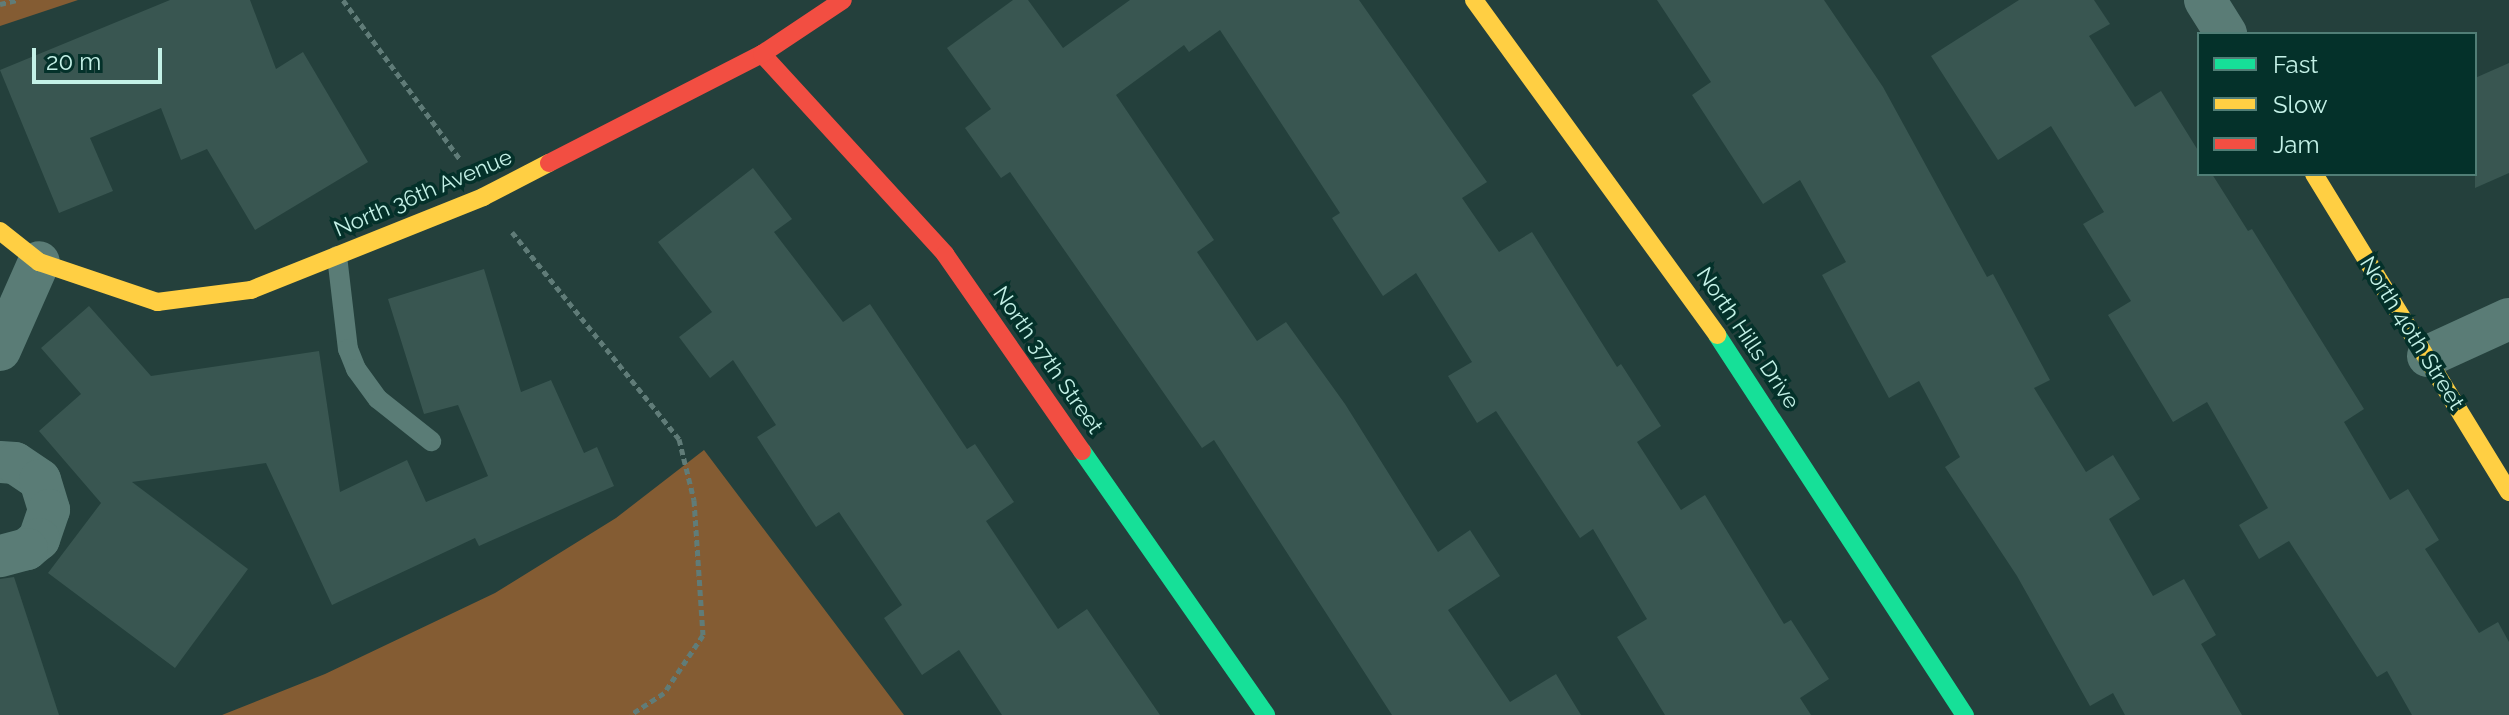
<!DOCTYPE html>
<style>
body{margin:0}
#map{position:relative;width:2509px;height:715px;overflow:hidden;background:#24403c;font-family:Raleway,sans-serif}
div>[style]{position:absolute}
.green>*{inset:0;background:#845c33}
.building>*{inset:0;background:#395651}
.path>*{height:5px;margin-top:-2.5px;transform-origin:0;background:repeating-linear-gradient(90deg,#607c78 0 6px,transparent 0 10px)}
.lane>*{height:20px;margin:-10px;padding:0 10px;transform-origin:10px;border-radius:10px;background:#5a7c76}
.street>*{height:42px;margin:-21px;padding:0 21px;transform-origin:21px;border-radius:21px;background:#5a7c76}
.fast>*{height:18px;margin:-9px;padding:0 9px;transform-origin:9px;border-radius:9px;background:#16e098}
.slow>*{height:18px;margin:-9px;padding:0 9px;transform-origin:9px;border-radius:9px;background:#ffcf43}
.jam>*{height:18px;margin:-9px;padding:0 9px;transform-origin:9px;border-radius:9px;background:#f24e42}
span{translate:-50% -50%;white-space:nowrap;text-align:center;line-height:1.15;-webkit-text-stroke:7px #04312a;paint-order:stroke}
.street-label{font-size:22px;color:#c4f1e7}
.legend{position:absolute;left:2197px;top:32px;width:280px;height:144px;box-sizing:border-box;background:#04312a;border:2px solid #517e76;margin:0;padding:10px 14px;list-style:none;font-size:24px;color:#c4f1e7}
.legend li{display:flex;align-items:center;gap:16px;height:40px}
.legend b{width:40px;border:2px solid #517e76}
.scale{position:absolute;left:32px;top:48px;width:130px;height:36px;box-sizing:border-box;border:4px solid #c4f1e7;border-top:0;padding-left:10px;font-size:24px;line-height:28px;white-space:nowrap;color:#c4f1e7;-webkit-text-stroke:6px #04312a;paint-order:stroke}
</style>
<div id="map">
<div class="green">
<div style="clip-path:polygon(0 0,78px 0,0 26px)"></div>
<div style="clip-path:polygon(704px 450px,904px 715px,222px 715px,325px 674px,495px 593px,616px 518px)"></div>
</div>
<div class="building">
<div style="clip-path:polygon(170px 0,250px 0,276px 69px,303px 52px,368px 162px,255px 230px,207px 149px,181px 160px,161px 108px,90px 138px,113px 191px,59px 213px,0 70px)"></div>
<div style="clip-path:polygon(1013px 0,1028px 0,1063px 48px,1130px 0,1359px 0,1487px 182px,1462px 198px,1499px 252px,1532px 232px,1617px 367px,1621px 364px,1661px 426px,1637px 442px,1681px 510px,1705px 495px,1784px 624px,1791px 620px,1829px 679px,1800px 698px,1811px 715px,1665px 715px,1617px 637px,1647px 619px,1593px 529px,1580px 538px,1496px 411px,1477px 423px,1448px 376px,1472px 362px,1416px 273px,1383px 296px,1332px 218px,1340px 213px,1220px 30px,1189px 52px,1184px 45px,1116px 95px,1214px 240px,1197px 252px,1257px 341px,1286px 322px,1345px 404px,1438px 552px,1470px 530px,1500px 576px,1448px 610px,1510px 702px,1556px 674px,1581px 715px,1392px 715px,1214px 440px,1202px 448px,1010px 172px,1001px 178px,965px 128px,991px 109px,947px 48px)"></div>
<div style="clip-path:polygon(1657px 0,1824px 0,1883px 87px,1987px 277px,1993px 274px,2050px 380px,2034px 388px,2086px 472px,2113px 455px,2140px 499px,2109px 519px,2153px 596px,2184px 579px,2216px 635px,2201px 644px,2242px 715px,2125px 715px,2113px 693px,2090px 706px,2017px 576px,1945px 467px,1960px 457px,1919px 381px,1889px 398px,1822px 275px,1846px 262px,1800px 180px,1763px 204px,1692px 95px,1711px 82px)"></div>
<div style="clip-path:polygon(2019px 0,2094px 0,2110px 24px,2089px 36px,2135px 107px,2161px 91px,2199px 152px,2199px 174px,2212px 174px,2248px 231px,2252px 229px,2364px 409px,2344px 422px,2390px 500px,2408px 489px,2439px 540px,2425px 549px,2479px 633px,2498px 622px,2509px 642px,2509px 715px,2412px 715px,2387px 671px,2377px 677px,2289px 541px,2259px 559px,2239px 525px,2268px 508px,2207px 402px,2173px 422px,2108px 315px,2131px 301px,2083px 224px,2104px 212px,2051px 126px,1998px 160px,1931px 56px)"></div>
<div style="clip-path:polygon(2509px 63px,2509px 173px,2475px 188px,2475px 78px)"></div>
<div style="clip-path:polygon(753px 168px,792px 219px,774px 232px,843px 322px,870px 304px,967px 449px,975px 444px,1014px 502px,986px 521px,1058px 629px,1087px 609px,1160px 715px,1002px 715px,959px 650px,922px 675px,884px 618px,902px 605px,839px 512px,816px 527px,757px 437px,776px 425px,733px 360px,710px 378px,679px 337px,712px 312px,658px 242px)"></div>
<div style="clip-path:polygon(484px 269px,521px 392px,551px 380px,584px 453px,597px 447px,614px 486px,479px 546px,475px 538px,332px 605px,266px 463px,132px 482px,248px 569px,175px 668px,48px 573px,101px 503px,39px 431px,81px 394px,41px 348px,89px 306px,151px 376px,319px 351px,340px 492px,407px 460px,426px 502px,488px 476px,458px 405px,424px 414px,388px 299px)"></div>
<div style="clip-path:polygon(14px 577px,33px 635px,59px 715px,0 715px,0 579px)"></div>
</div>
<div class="path">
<div style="left:343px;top:0;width:197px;rotate:53.7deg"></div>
<div style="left:0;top:4px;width:17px;rotate:-13deg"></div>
<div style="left:512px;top:232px;width:266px;rotate:51.1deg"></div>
<div style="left:679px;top:439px;width:63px;rotate:76.2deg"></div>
<div style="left:694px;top:500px;width:135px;rotate:86.2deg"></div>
<div style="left:703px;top:635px;width:70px;rotate:123.9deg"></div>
<div style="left:664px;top:693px;width:40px;rotate:147.1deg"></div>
</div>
<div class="lane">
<div style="left:337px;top:256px;width:94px;rotate:83.3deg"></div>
<div style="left:348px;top:349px;width:22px;rotate:68deg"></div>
<div style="left:356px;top:369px;width:37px;rotate:54deg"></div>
<div style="left:378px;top:399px;width:68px;rotate:38.4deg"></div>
</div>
<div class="street">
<div style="left:2205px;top:0;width:40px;rotate:58deg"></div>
<div style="left:0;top:350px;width:96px;rotate:-66.1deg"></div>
<div style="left:2428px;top:356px;width:89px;rotate:-24.6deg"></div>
<div style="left:0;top:462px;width:15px;rotate:4deg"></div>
<div style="left:15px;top:463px;width:30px;rotate:34deg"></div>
<div style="left:40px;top:480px;width:31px;rotate:73deg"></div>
<div style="left:49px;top:510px;width:31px;rotate:109deg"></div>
<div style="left:39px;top:539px;width:16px;rotate:140deg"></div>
<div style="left:27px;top:549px;width:28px;rotate:165deg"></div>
</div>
<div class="fast">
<div style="left:1717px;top:335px;width:454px;rotate:56.9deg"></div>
<div style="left:1082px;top:451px;width:322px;rotate:55.1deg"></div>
</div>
<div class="slow">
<div style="left:1474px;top:0;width:414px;rotate:54deg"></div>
<div style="left:2314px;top:174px;width:373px;rotate:58.5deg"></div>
<div style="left:0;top:231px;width:50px;rotate:38.5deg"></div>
<div style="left:39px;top:262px;width:125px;rotate:18.7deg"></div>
<div style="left:157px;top:302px;width:95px;rotate:-7.3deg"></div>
<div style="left:251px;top:290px;width:250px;rotate:-21.8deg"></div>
<div style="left:483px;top:197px;width:74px;rotate:-27.3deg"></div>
</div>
<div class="jam">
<div style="left:762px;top:54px;width:271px;rotate:47.5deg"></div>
<div style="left:945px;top:254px;width:240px;rotate:55.2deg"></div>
<div style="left:549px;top:163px;width:239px;rotate:-27.1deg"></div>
<div style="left:762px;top:54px;width:97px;rotate:-33.7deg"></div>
</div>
<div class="street-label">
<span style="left:423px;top:193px;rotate:-23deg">North 36th Avenue</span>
<span style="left:2412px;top:333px;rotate:58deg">North 40th Street</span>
<span style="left:1748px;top:338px;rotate:56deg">North Hills Drive</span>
<span style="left:1048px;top:360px;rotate:55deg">North 37th Street</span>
</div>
<ul class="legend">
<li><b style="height:10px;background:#16e098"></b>Fast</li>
<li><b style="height:10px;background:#ffcf43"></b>Slow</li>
<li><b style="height:10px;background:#f24e42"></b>Jam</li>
</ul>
<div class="scale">20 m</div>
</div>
